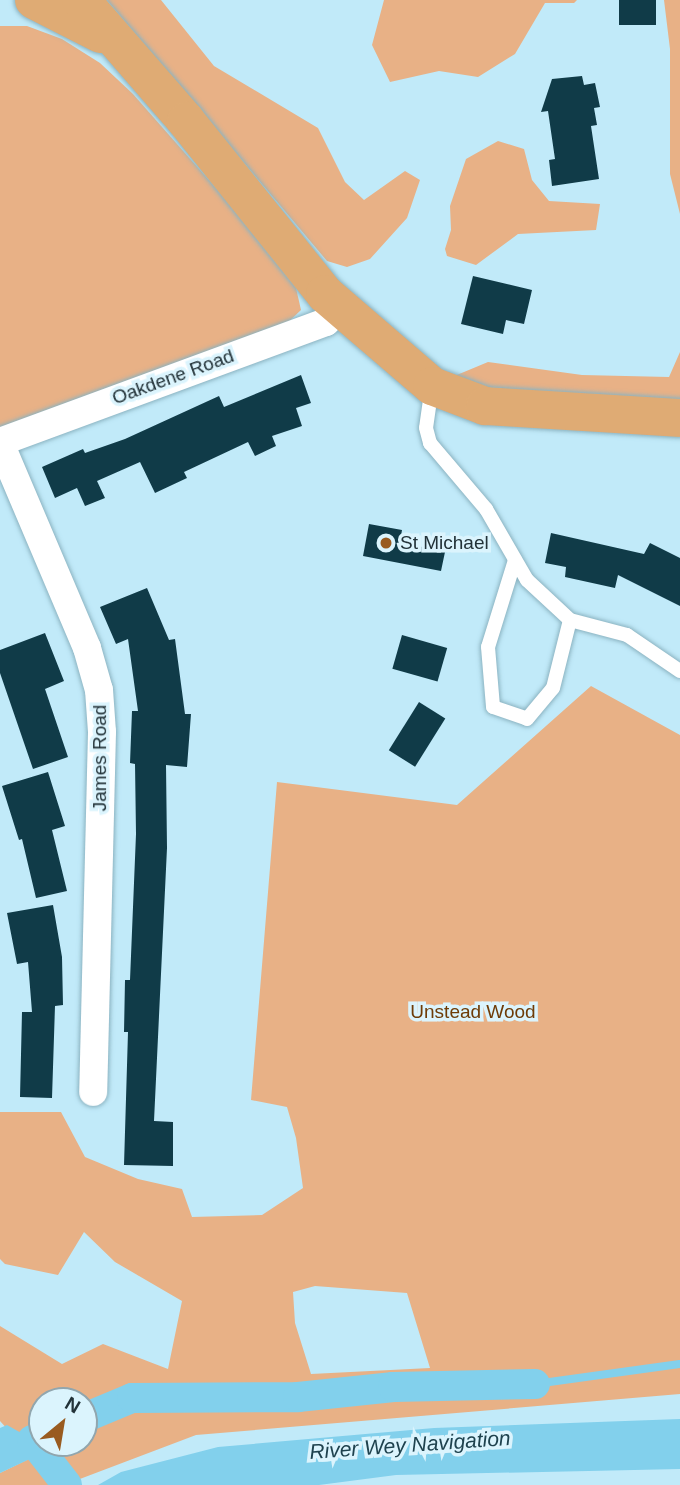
<!DOCTYPE html>
<style>
body{margin:0}
#map{position:relative;width:680px;height:1485px;overflow:hidden;background:#c1eaf9;font-family:Arial,sans-serif}
div>[style]{position:absolute}
.green>*{inset:0;background:#e8b186}
.water>*{inset:0;background:#82d0ec}
.stream>*{height:8px;margin:-4px;padding:0 4px;transform-origin:4px;border-radius:4px;background:#82d0ec}
.canal>*{height:30px;margin:-15px;padding:0 15px;transform-origin:15px;border-radius:15px;background:#82d0ec}
.building>*{inset:0;background:#103b48;transform-origin:0 0}
.roads{filter:drop-shadow(0 0 2px #8bb3c1) drop-shadow(0 0 2px #8bb3c1)}
.service>*{height:14px;margin:-7px;padding:0 7px;transform-origin:7px;border-radius:7px;background:#fff}
.minor>*{height:28px;margin:-14px;padding:0 14px;transform-origin:14px;border-radius:14px;background:#fff}
.primary>*{height:38px;margin:-19px;padding:0 19px;transform-origin:19px;border-radius:19px;background:#dfab74}
.dots>*{width:19px;height:19px;translate:-50% -50%;box-sizing:border-box;border:4px solid #dbf4fd;border-radius:50%}
span{translate:-50% -50%;white-space:nowrap;text-align:center;line-height:1.15;-webkit-text-stroke:7px #dbf4fd;paint-order:stroke}
.street-label{font-size:19px;color:#223238}
.poi-label{font-size:19px;color:#223238}
.left{translate:0 -50%;text-align:left}
.park-label{font-size:19px;color:#6e3c07}
.water-label{font-size:21px;color:#1e424e;font-style:italic}
.north{position:absolute;left:28px;top:1387px;width:70px;height:70px;box-sizing:border-box;background:#dbf4fd;border:2px solid #91a6ae;border-radius:50%;rotate:30deg;font-size:19px;font-weight:700;line-height:28px;text-align:center;color:#223238}
.north::after{content:'';display:block;margin:auto;width:24px;height:32px;background:#995b20;clip-path:polygon(50% 0,100% 100%,50% 72%,0 100%)}
</style>
<div id="map">
<div class="green">
<div style="clip-path:polygon(107px 0,161px 0,214px 66px,318px 128px,345px 182px,364px 200px,405px 171px,420px 180px,407px 218px,370px 259px,347px 267px,327px 261px)"></div>
<div style="clip-path:polygon(384px 0,577px 0,574px 3px,545px 3px,515px 54px,478px 77px,439px 71px,390px 82px,372px 45px)"></div>
<div style="clip-path:polygon(664px 0,680px 0,680px 214px,670px 174px,670px 49px)"></div>
<div style="clip-path:polygon(0 26px,27px 26px,62px 39px,100px 63px,133px 94px,221px 194px,296px 288px,301px 310px,281px 329px,0 430px)"></div>
<div style="clip-path:polygon(498px 141px,524px 149px,532px 180px,549px 201px,600px 204px,596px 230px,518px 234px,476px 265px,447px 256px,445px 249px,451px 230px,450px 206px,466px 159px)"></div>
<div style="clip-path:polygon(680px 352px,680px 404px,504px 393px,452px 377px,488px 362px,582px 375px,669px 377px)"></div>
<div style="clip-path:polygon(evenodd,591px 686px,680px 735px,680px 1394px,196px 1435px,64px 1485px,0 1485px,0 1473px,33px 1457px,0 1421px,0 1326px,62px 1364px,103px 1344px,168px 1369px,182px 1301px,115px 1262px,84px 1232px,58px 1275px,5px 1264px,0 1259px,0 1112px,61px 1112px,85px 1157px,138px 1179px,182px 1189px,192px 1217px,262px 1215px,303px 1188px,296px 1138px,287px 1107px,251px 1100px,277px 782px,457px 805px,591px 686px,315px 1286px,407px 1293px,430px 1368px,311px 1374px,295px 1323px,293px 1292px,315px 1286px,591px 686px,42px 1401px,84px 1401px,84px 1443px,42px 1443px,42px 1401px)"></div>
</div>
<div class="water">
<div style="clip-path:polygon(680px 1419px,680px 1469px,396px 1475px,319px 1485px,98px 1485px,121px 1472px,218px 1447px,434px 1428px)"></div>
<div style="clip-path:polygon(7px 1425px,23px 1434px,34px 1457px,0 1473px,0 1428px)"></div>
</div>
<div class="stream">
<div style="left:535px;top:1384px;width:146px;rotate:-7.9deg"></div>
</div>
<div class="canal">
<div style="left:84px;top:1418px;width:52px;rotate:-22.6deg"></div>
<div style="left:132px;top:1398px;width:166px;rotate:-0.3deg"></div>
<div style="left:298px;top:1397px;width:96px;rotate:-6deg"></div>
<div style="left:393px;top:1387px;width:142px;rotate:-1.2deg"></div>
<div style="left:32px;top:1440px;width:57px;rotate:52.1deg"></div>
</div>
<div class="building">
<div style="left:619px;top:0;width:37px;height:25px"></div>
<div style="clip-path:polygon(582px 76px,584px 85px,595px 83px,600px 107px,594px 108px,597px 125px,591px 126px,599px 179px,552px 186px,549px 160px,555px 159px,548px 111px,541px 112px,552px 79px)"></div>
<div style="clip-path:polygon(473px 276px,532px 290px,524px 324px,506px 320px,503px 334px,461px 324px)"></div>
<div style="clip-path:polygon(301px 375px,311px 403px,296px 408px,302px 426px,272px 436px,276px 446px,255px 456px,248px 442px,184px 472px,187px 478px,155px 493px,140px 462px,97px 481px,105px 498px,85px 506px,77px 488px,55px 498px,42px 467px,83px 449px,85px 453px,125px 439px,219px 396px,224px 407px)"></div>
<div style="clip-path:polygon(369px 524px,402px 530px,400px 542px,445px 552px,441px 571px,363px 556px)"></div>
<div style="clip-path:polygon(551px 533px,644px 554px,650px 543px,680px 558px,680px 606px,618px 575px,615px 588px,565px 577px,566px 567px,545px 563px)"></div>
<div style="clip-path:polygon(147px 588px,169px 640px,175px 639px,185px 714px,191px 714px,187px 767px,166px 765px,167px 848px,154px 1121px,173px 1122px,173px 1166px,124px 1165px,128px 1032px,124px 1032px,125px 980px,130px 980px,136px 834px,135px 764px,130px 763px,132px 711px,138px 711px,128px 639px,116px 644px,100px 607px)"></div>
<div style="clip-path:polygon(45px 633px,64px 681px,45px 689px,68px 757px,33px 769px,0 673px,0 650px)"></div>
<div style="left:402px;top:635px;width:47px;height:35px;rotate:16deg"></div>
<div style="left:419px;top:702px;width:31px;height:57px;rotate:32deg"></div>
<div style="clip-path:polygon(48px 772px,65px 826px,52px 830px,67px 891px,36px 898px,22px 839px,19px 840px,2px 786px)"></div>
<div style="clip-path:polygon(53px 905px,62px 957px,63px 1005px,55px 1006px,52px 1098px,20px 1097px,22px 1012px,32px 1012px,28px 962px,17px 964px,7px 913px)"></div>
</div>
<div class="roads">
<div class="service">
<div style="left:432px;top:386px;width:42px;rotate:98.1deg"></div>
<div style="left:426px;top:428px;width:16px;rotate:75deg"></div>
<div style="left:430px;top:443px;width:87px;rotate:49.7deg"></div>
<div style="left:486px;top:509px;width:82px;rotate:60deg"></div>
<div style="left:527px;top:580px;width:59px;rotate:42.9deg"></div>
<div style="left:570px;top:620px;width:59px;rotate:14.7deg"></div>
<div style="left:627px;top:635px;width:64px;rotate:34.2deg"></div>
<div style="left:515px;top:560px;width:91px;rotate:107.2deg"></div>
<div style="left:488px;top:647px;width:60px;rotate:85.2deg"></div>
<div style="left:493px;top:707px;width:36px;rotate:19deg"></div>
<div style="left:527px;top:719px;width:40px;rotate:-50deg"></div>
<div style="left:553px;top:688px;width:70px;rotate:-76deg"></div>
</div>
<div class="minor">
<div style="left:0;top:442px;width:347px;rotate:-20.2deg"></div>
<div style="left:326px;top:322px;width:23px;rotate:-45deg"></div>
<div style="left:0;top:443px;width:223px;rotate:67deg"></div>
<div style="left:87px;top:648px;width:44px;rotate:74.1deg"></div>
<div style="left:99px;top:690px;width:42px;rotate:85.9deg"></div>
<div style="left:102px;top:732px;width:360px;rotate:91.4deg"></div>
</div>
<div class="primary">
<div style="left:34px;top:0;width:75px;rotate:26.9deg"></div>
<div style="left:81px;top:0;width:160px;rotate:49deg"></div>
<div style="left:186px;top:121px;width:222px;rotate:51.2deg"></div>
<div style="left:325px;top:294px;width:141px;rotate:40.7deg"></div>
<div style="left:432px;top:386px;width:57px;rotate:20.7deg"></div>
<div style="left:485px;top:406px;width:195px;rotate:3.5deg"></div>
</div>
</div>
<div class="dots">
<div style="left:386px;top:543px;background:#995b20"></div>
</div>
<div class="street-label">
<span style="left:173px;top:377px;rotate:-20deg">Oakdene Road</span>
<span style="left:100px;top:758px;rotate:-90deg">James Road</span>
</div>
<div class="poi-label">
<span class="left" style="left:400px;top:543px">St Michael</span>
</div>
<div class="park-label">
<span style="left:473px;top:1012px">Unstead Wood</span>
</div>
<div class="water-label">
<span style="left:410px;top:1445px;rotate:-4deg">River Wey Navigation</span>
</div>
<div class="north">N</div>
</div>
